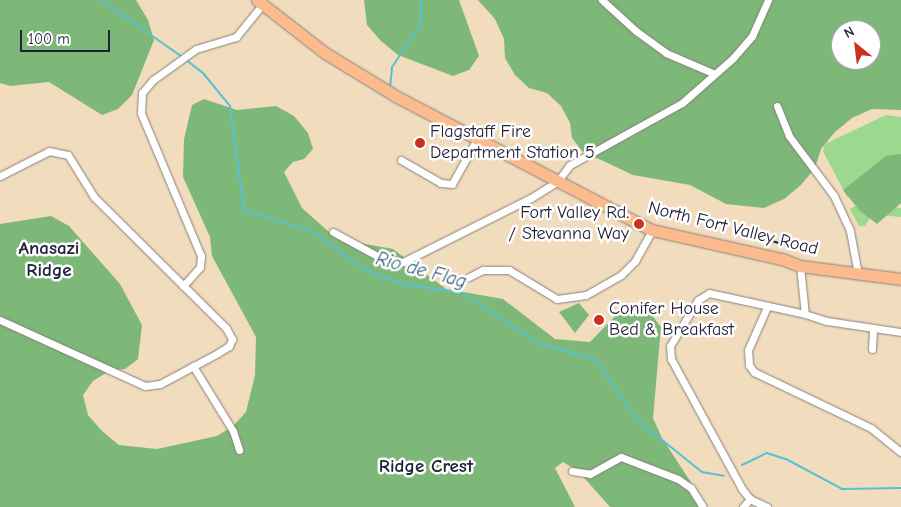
<!DOCTYPE html>
<style>
body{margin:0}
#map{position:relative;width:901px;height:507px;overflow:hidden;background:#f1ddbe;font-family:"Comic Neue",sans-serif}
div>[style]{position:absolute}
.green>*{inset:0;background:#9cd88d}
.forest>*{inset:0;background:#7db878}
.stream>*{height:2px;margin:-1px;padding:0 1px;transform-origin:1px;border-radius:1px;background:#57c1d3}
.roads{filter:drop-shadow(0 0 1px #8a807c) drop-shadow(0 0 1px #8a807c)}
.street>*{height:7px;margin:-3.5px;padding:0 3.5px;transform-origin:3.5px;border-radius:3.5px;background:#fff}
.primary>*{height:11px;margin:-5.5px;padding:0 5.5px;transform-origin:5.5px;border-radius:5.5px;background:#fbbb8c}
.rail>*{height:2px;margin-top:-1px;transform-origin:0;background:repeating-linear-gradient(90deg,#22223b 0 8px,transparent 0 12px)}
.dots>*{width:14px;height:14px;translate:-50% -50%;box-sizing:border-box;border:2px solid #fff;border-radius:50%}
span{translate:-50% -50%;white-space:nowrap;text-align:center;line-height:1.15;-webkit-text-stroke:5px #fff;paint-order:stroke}
.poi-label{font-size:18px;color:#22223b}
.left{translate:0 -50%;text-align:left}
.right{translate:-100% -50%;text-align:right}
.street-label{font-size:18px;color:#22223b}
.neighbourhood-label{font-size:19px;color:#22223b;font-weight:700}
.water-label{font-size:19px;color:#376278;font-style:italic}
.north{position:absolute;left:831px;top:20px;width:50px;height:50px;box-sizing:border-box;background:#fff;border:1px solid #a7a7b1;border-radius:50%;rotate:331deg;font-size:14px;font-weight:700;line-height:20px;text-align:center;color:#22223b}
.north::after{content:'';display:block;margin:auto;width:18px;height:22px;background:#c8321e;clip-path:polygon(50% 0,100% 100%,50% 72%,0 100%)}
.scale{position:absolute;left:20px;top:30px;width:90px;height:22px;box-sizing:border-box;border:2px solid #22223b;border-top:0;padding-left:6px;font-size:15px;line-height:18px;white-space:nowrap;color:#22223b;-webkit-text-stroke:4px #fff;paint-order:stroke}
</style>
<div id="map">
<div class="green">
<div style="clip-path:polygon(886px 115px,901px 117px,901px 204px,847px 197px,823px 151px,825px 144px)"></div>
<div style="clip-path:polygon(861px 202px,901px 208px,901px 217px,879px 215px,870px 218px,865px 226px,859px 226px,850px 209px)"></div>
</div>
<div class="forest">
<div style="clip-path:polygon(0 0,136px 0,148px 20px,154px 40px,132px 95px,118px 109px,102px 115px,49px 82px,10px 86px,0 83px)"></div>
<div style="clip-path:polygon(364px 0,459px 0,479px 56px,469px 70px,453px 76px,398px 55px,381px 41px,367px 25px)"></div>
<div style="clip-path:polygon(evenodd,478px 0,901px 0,901px 110px,872px 109px,852px 118px,835px 132px,821px 149px,815px 168px,801px 185px,784px 199px,764px 208px,726px 204px,690px 185px,633px 175px,582px 151px,572px 138px,570px 123px,561px 106px,547px 93px,529px 88px,515px 75px,505px 58px,504px 39px,495px 19px,478px 0,841px 30px,871px 30px,871px 60px,841px 60px,841px 30px)"></div>
<div style="clip-path:polygon(204px 99px,237px 110px,276px 106px,294px 116px,308px 133px,313px 149px,304px 159px,293px 162px,284px 172px,302px 208px,337px 239px,393px 249px,446px 289px,503px 299px,555px 339px,590px 342px,620px 311px,651px 314px,661px 327px,653px 418px,662px 438px,707px 507px,610px 507px,578px 471px,563px 462px,555px 468px,575px 507px,0 507px,0 224px,51px 216px,69px 226px,120px 284px,142px 325px,138px 359px,125px 369px,109px 371px,93px 381px,83px 395px,88px 415px,102px 431px,119px 445px,157px 449px,217px 436px,233px 426px,246px 412px,255px 375px,256px 337px,212px 256px,210px 237px,183px 177px,184px 139px,192px 105px)"></div>
<div style="clip-path:polygon(901px 154px,901px 203px,877px 224px,860px 211px,843px 190px,886px 156px)"></div>
<div style="clip-path:polygon(579px 303px,589px 315px,575px 333px,559px 312px)"></div>
</div>
<div class="stream">
<div style="left:101px;top:0;width:98px;rotate:35deg"></div>
<div style="left:185px;top:59px;width:23px;rotate:38deg"></div>
<div style="left:203px;top:73px;width:43px;rotate:50.7deg"></div>
<div style="left:230px;top:106px;width:105px;rotate:82.3deg"></div>
<div style="left:244px;top:210px;width:72px;rotate:17.7deg"></div>
<div style="left:313px;top:232px;width:63px;rotate:36deg"></div>
<div style="left:364px;top:269px;width:21px;rotate:23deg"></div>
<div style="left:383px;top:277px;width:26px;rotate:18deg"></div>
<div style="left:408px;top:285px;width:55px;rotate:8.4deg"></div>
<div style="left:462px;top:293px;width:91px;rotate:33.3deg"></div>
<div style="left:538px;top:343px;width:59px;rotate:15.7deg"></div>
<div style="left:595px;top:359px;width:73px;rotate:55.7deg"></div>
<div style="left:636px;top:419px;width:85px;rotate:38.8deg"></div>
<div style="left:702px;top:472px;width:22px;rotate:10deg"></div>
<div style="left:390px;top:87px;width:20px;rotate:-84deg"></div>
<div style="left:392px;top:67px;width:52px;rotate:-56deg"></div>
<div style="left:421px;top:24px;width:24px;rotate:-90deg"></div>
<div style="left:742px;top:465px;width:28px;rotate:-26deg"></div>
<div style="left:767px;top:453px;width:20px;rotate:18deg"></div>
<div style="left:786px;top:459px;width:64px;rotate:28.2deg"></div>
<div style="left:842px;top:489px;width:59px;rotate:-1deg"></div>
</div>
<div class="roads">
<div class="street">
<div style="left:602px;top:0;width:46px;rotate:42.4deg"></div>
<div style="left:636px;top:31px;width:37px;rotate:36deg"></div>
<div style="left:666px;top:53px;width:53px;rotate:23.2deg"></div>
<div style="left:777px;top:106px;width:32px;rotate:68deg"></div>
<div style="left:789px;top:136px;width:75px;rotate:53.1deg"></div>
<div style="left:834px;top:196px;width:38px;rotate:65deg"></div>
<div style="left:850px;top:231px;width:44px;rotate:79.5deg"></div>
<div style="left:401px;top:160px;width:46px;rotate:29.9deg"></div>
<div style="left:441px;top:183px;width:11px;rotate:5deg"></div>
<div style="left:452px;top:184px;width:51px;rotate:-60.9deg"></div>
<div style="left:0;top:176px;width:55px;rotate:-27deg"></div>
<div style="left:49px;top:151px;width:19px;rotate:12deg"></div>
<div style="left:68px;top:155px;width:49px;rotate:58.2deg"></div>
<div style="left:94px;top:197px;width:186px;rotate:44.8deg"></div>
<div style="left:226px;top:328px;width:13px;rotate:61deg"></div>
<div style="left:232px;top:339px;width:8px;rotate:113deg"></div>
<div style="left:229px;top:346px;width:13px;rotate:148deg"></div>
<div style="left:218px;top:353px;width:66px;rotate:151.9deg"></div>
<div style="left:160px;top:384px;width:15px;rotate:172deg"></div>
<div style="left:145px;top:386px;width:159px;rotate:-155.5deg"></div>
<div style="left:333px;top:232px;width:57px;rotate:28.4deg"></div>
<div style="left:383px;top:259px;width:20px;rotate:9deg"></div>
<div style="left:403px;top:262px;width:143px;rotate:-26.6deg"></div>
<div style="left:531px;top:198px;width:31px;rotate:-32deg"></div>
<div style="left:557px;top:182px;width:21px;rotate:-53deg"></div>
<div style="left:570px;top:165px;width:128px;rotate:-29deg"></div>
<div style="left:682px;top:103px;width:68px;rotate:-41.4deg"></div>
<div style="left:733px;top:58px;width:29px;rotate:-49deg"></div>
<div style="left:752px;top:36px;width:39px;rotate:-66deg"></div>
<div style="left:800px;top:266px;width:48px;rotate:84.1deg"></div>
<div style="left:469px;top:277px;width:16px;rotate:-27deg"></div>
<div style="left:483px;top:270px;width:26px"></div>
<div style="left:509px;top:270px;width:56px;rotate:31.1deg"></div>
<div style="left:557px;top:299px;width:29px;rotate:-8deg"></div>
<div style="left:586px;top:295px;width:40px;rotate:-29.7deg"></div>
<div style="left:621px;top:275px;width:20px;rotate:-45deg"></div>
<div style="left:635px;top:261px;width:35px;rotate:-61deg"></div>
<div style="left:183px;top:286px;width:25px;rotate:-48deg"></div>
<div style="left:200px;top:267px;width:11px;rotate:-85deg"></div>
<div style="left:201px;top:256px;width:155px;rotate:-112.8deg"></div>
<div style="left:141px;top:113px;width:20px;rotate:-87deg"></div>
<div style="left:142px;top:93px;width:17px;rotate:-50deg"></div>
<div style="left:153px;top:80px;width:53px;rotate:-35.8deg"></div>
<div style="left:196px;top:49px;width:42px;rotate:-16.7deg"></div>
<div style="left:236px;top:37px;width:41px;rotate:-50.9deg"></div>
<div style="left:767px;top:307px;width:47px;rotate:113.8deg"></div>
<div style="left:748px;top:350px;width:15px;rotate:86deg"></div>
<div style="left:749px;top:365px;width:9px;rotate:54deg"></div>
<div style="left:754px;top:372px;width:130px;rotate:25.6deg"></div>
<div style="left:871px;top:428px;width:38px;rotate:39deg"></div>
<div style="left:872px;top:349px;width:21px;rotate:-87deg"></div>
<div style="left:193px;top:366px;width:76px;rotate:58.4deg"></div>
<div style="left:233px;top:431px;width:20px;rotate:72deg"></div>
<div style="left:572px;top:471px;width:18px;rotate:9deg"></div>
<div style="left:590px;top:474px;width:35px;rotate:-29deg"></div>
<div style="left:621px;top:457px;width:61px;rotate:21.1deg"></div>
<div style="left:678px;top:479px;width:16px;rotate:35deg"></div>
<div style="left:691px;top:488px;width:22px;rotate:58deg"></div>
<div style="left:743px;top:507px;width:11px;rotate:-49deg"></div>
<div style="left:767px;top:507px;width:19px;rotate:-155deg"></div>
<div style="left:750px;top:499px;width:13px;rotate:-129deg"></div>
<div style="left:742px;top:489px;width:148px;rotate:-118.6deg"></div>
<div style="left:671px;top:359px;width:13px;rotate:-94deg"></div>
<div style="left:670px;top:346px;width:54px;rotate:-58.7deg"></div>
<div style="left:698px;top:300px;width:13px;rotate:-32deg"></div>
<div style="left:709px;top:293px;width:98px;rotate:12.3deg"></div>
<div style="left:805px;top:314px;width:23px;rotate:18deg"></div>
<div style="left:827px;top:321px;width:75px;rotate:8.5deg"></div>
</div>
<div class="primary">
<div style="left:257px;top:0;width:86px;rotate:37.9deg"></div>
<div style="left:325px;top:53px;width:87px;rotate:31.3deg"></div>
<div style="left:399px;top:98px;width:285px;rotate:27.6deg"></div>
<div style="left:652px;top:230px;width:133px;rotate:12.6deg"></div>
<div style="left:782px;top:259px;width:19px;rotate:21deg"></div>
<div style="left:800px;top:266px;width:102px;rotate:7.3deg"></div>
</div>
</div>
<div class="rail">
<div style="left:748px;top:234px;width:50px;rotate:16.3deg"></div>
</div>
<div class="dots">
<div style="left:420px;top:143px;background:#c8321e"></div>
<div style="left:639px;top:224px;background:#c8321e"></div>
<div style="left:599px;top:320px;background:#c8321e"></div>
</div>
<div class="poi-label">
<span class="left" style="left:430px;top:143px">Flagstaff Fire<br>Department Station 5</span>
<span class="right" style="left:629px;top:224px">Fort Valley Rd.<br>/ Stevanna Way</span>
<span class="left" style="left:609px;top:320px">Conifer House<br>Bed &amp; Breakfast</span>
</div>
<div class="street-label">
<span style="left:733px;top:229px;rotate:14deg">North Fort Valley Road</span>
</div>
<div class="neighbourhood-label">
<span style="left:49px;top:260px">Anasazi<br>Ridge</span>
<span style="left:426px;top:467px">Ridge Crest</span>
</div>
<div class="water-label">
<span style="left:421px;top:271px;rotate:15deg">Rio de Flag</span>
</div>
<div class="north">N</div>
<div class="scale">100 m</div>
</div>
